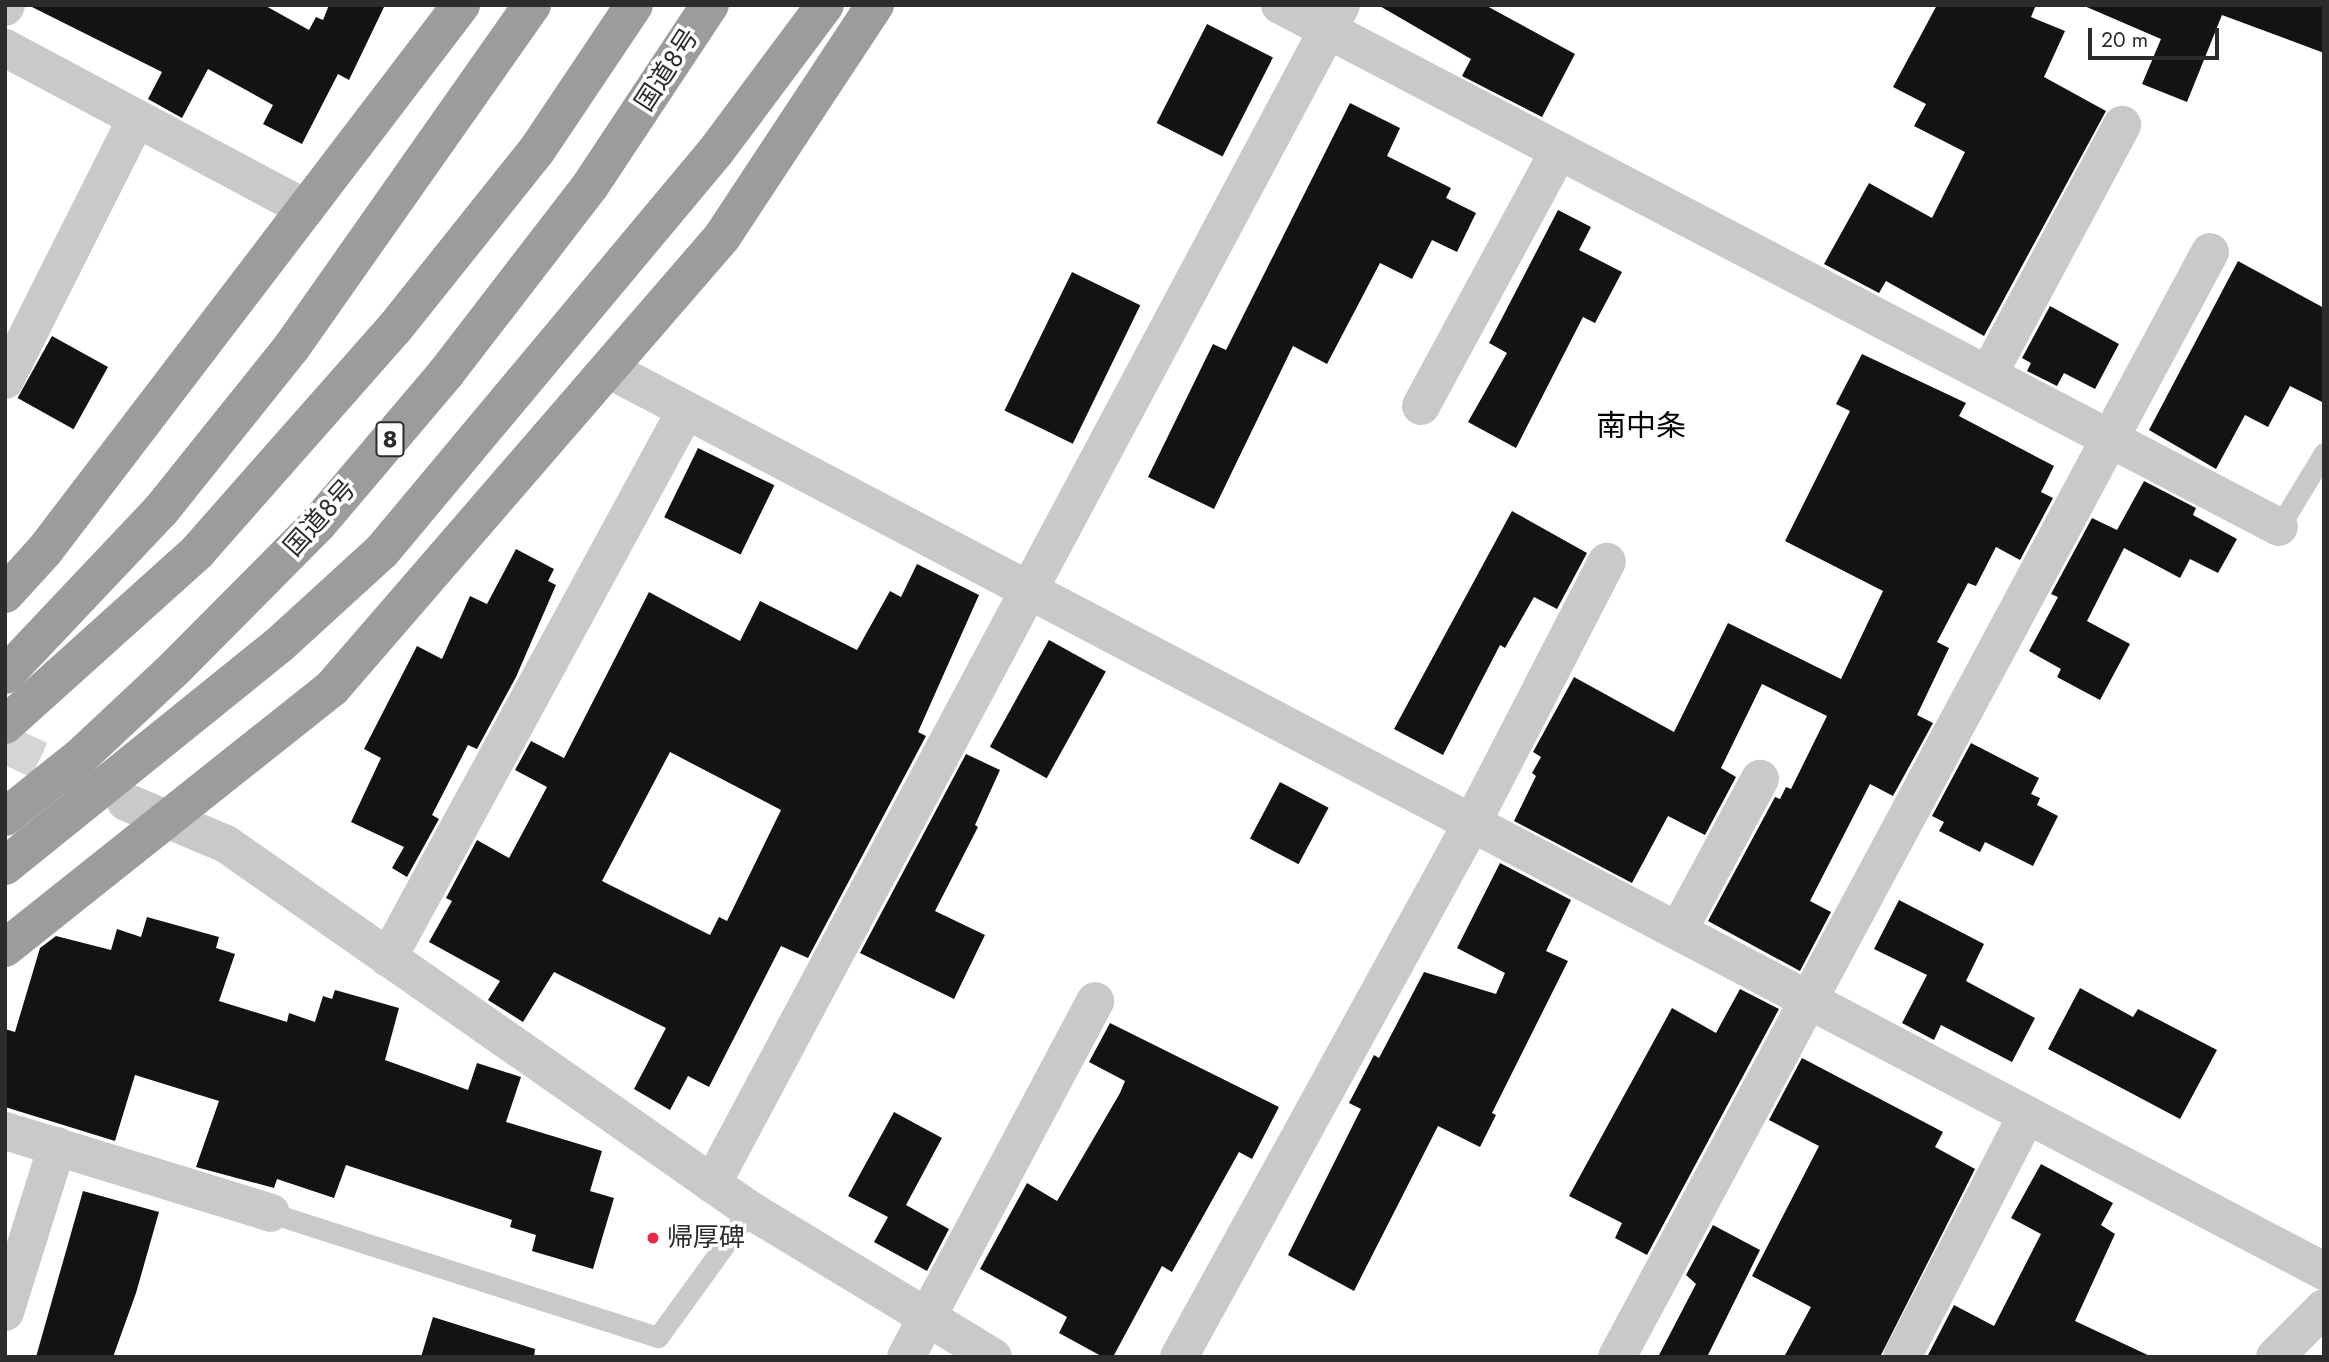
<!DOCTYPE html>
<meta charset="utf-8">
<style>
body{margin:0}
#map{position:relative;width:2329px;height:1362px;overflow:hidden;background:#fff;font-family:Jost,"Noto Sans JP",sans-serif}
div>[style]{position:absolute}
.building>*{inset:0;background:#131313;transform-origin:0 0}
.tertiary-tunnel>*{height:38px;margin-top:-19px;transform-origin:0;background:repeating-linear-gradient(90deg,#d5d5d5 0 38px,transparent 0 57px)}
.service>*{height:21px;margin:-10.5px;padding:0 10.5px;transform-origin:10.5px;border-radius:10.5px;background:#c9c9c9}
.minor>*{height:38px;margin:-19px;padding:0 19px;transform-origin:19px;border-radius:19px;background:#c9c9c9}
.tertiary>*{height:38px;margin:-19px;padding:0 19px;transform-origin:19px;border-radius:19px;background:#c9c9c9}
.trunk>*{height:38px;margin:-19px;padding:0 19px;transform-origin:19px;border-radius:19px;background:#9c9c9c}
.dots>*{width:19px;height:19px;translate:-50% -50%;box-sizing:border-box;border:4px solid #fff;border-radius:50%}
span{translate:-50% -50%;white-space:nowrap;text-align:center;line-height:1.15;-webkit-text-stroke:7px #fff;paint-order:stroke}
.shield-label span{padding:2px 5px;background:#fff;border:2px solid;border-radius:5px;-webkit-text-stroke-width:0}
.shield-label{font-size:24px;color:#2c2c2c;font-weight:700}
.street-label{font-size:26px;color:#2c2c2c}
.poi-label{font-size:26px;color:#2c2c2c}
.left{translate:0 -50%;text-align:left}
.quarter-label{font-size:30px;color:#000}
.frame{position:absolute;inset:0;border:7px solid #2c2c2c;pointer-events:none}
.scale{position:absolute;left:2088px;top:28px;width:131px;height:32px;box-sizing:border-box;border:4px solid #2c2c2c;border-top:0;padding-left:9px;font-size:21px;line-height:24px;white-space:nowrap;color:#2c2c2c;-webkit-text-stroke:5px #fff;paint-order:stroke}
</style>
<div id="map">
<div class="building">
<div style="clip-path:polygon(28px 5px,264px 5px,309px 30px,316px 17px,323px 20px,329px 5px,385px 5px,349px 80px,338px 74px,302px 144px,263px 124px,273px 105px,208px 69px,182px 118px,148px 99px,162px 72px)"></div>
<div style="clip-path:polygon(1378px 5px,1485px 5px,1575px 54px,1542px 117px,1462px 76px,1471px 59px)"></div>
<div style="clip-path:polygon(1937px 5px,2036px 5px,2031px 17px,2065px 31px,2044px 77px,2106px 111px,1984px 336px,1886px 281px,1879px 293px,1824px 264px,1869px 183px,1932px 218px,1965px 152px,1914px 126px,1926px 104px,1893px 87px)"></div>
<div style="clip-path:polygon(2082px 5px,2324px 5px,2324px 53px,2222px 15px,2187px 102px,2142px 84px,2161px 39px)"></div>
<div style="left:1207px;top:24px;width:74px;height:111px;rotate:27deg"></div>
<div style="clip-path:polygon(1350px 103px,1400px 128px,1387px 156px,1451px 188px,1446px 198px,1476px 213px,1457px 252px,1432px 240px,1412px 279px,1380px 263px,1327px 364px,1293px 346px,1214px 509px,1148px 477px,1213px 344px,1226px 350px)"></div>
<div style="clip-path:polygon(1558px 210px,1591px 227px,1579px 250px,1622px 272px,1595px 323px,1583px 317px,1516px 448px,1468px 422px,1507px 353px,1489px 343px)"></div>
<div style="clip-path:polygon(2238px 261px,2324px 308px,2324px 403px,2290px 386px,2268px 427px,2245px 415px,2216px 469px,2149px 430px)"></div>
<div style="left:1072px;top:272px;width:76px;height:154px;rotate:26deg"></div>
<div style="clip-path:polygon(2050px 306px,2119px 344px,2095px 389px,2064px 373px,2057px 386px,2027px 371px,2031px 363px,2022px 358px)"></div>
<div style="left:52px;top:336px;width:64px;height:71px;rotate:29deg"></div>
<div style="clip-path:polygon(1862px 354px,1966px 403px,1959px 416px,2054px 466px,2041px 492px,2053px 498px,2020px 560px,1996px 547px,1976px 586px,1968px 583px,1937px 642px,1949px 648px,1917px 715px,1933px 723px,1893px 796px,1870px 784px,1810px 901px,1831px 912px,1800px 971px,1708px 921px,1775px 797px,1780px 799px,1786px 787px,1791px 789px,1827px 716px,1762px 684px,1721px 768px,1736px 777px,1705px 835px,1668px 816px,1632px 883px,1514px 821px,1536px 776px,1532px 773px,1541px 757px,1533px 752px,1574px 677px,1674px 732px,1728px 623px,1841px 679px,1883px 591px,1785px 541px,1850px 411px,1836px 404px)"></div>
<div style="left:698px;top:448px;width:85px;height:77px;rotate:26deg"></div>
<div style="clip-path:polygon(2144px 481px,2196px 508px,2193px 515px,2237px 539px,2218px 573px,2190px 559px,2180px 578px,2124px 548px,2087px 621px,2130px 644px,2100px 700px,2057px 677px,2061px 669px,2029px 651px,2058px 597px,2051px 594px,2092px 518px,2117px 530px)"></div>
<div style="clip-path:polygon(1512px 511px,1587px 553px,1557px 609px,1534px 597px,1505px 648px,1500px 645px,1443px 755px,1394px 729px)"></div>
<div style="clip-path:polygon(516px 549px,554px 569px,548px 581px,556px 585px,516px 677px,477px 749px,468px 745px,432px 815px,439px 819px,407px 877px,392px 868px,404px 847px,351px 822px,381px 758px,364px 749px,417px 646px,442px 659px,470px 596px,487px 604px)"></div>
<div style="clip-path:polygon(evenodd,917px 564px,979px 595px,918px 732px,926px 736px,808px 958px,781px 946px,709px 1087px,688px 1076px,670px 1110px,634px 1089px,666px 1028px,554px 972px,523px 1022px,488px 1000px,500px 981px,429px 942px,452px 901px,446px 898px,477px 840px,509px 858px,547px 787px,515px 770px,531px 741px,564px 758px,649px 592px,740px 641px,760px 601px,857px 650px,890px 591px,901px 597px,917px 564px,670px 752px,781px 810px,727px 921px,719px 917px,710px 935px,602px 881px,670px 752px)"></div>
<div style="left:1049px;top:640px;width:65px;height:122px;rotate:29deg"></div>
<div style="clip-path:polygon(1971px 743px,2039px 778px,2031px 794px,2040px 798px,2037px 805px,2058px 816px,2033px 866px,1985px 842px,1980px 852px,1939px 831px,1944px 822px,1932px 816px)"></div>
<div style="clip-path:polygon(966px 754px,1000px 770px,975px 825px,978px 827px,935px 911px,985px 935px,954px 999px,860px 953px)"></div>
<div style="left:1280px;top:782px;width:55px;height:64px;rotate:28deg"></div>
<div style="clip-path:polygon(1500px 863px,1571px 900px,1546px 951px,1568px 961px,1492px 1113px,1496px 1115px,1480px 1147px,1438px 1126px,1354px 1291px,1288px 1255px,1361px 1109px,1349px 1103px,1374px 1055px,1379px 1058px,1424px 972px,1496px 994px,1505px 973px,1457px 948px)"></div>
<div style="clip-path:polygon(1899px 900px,1984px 944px,1966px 981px,2035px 1018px,2012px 1062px,1941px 1025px,1934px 1040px,1902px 1023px,1927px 975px,1874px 949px)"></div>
<div style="clip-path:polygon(147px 917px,219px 937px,216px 948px,235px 954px,219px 1001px,287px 1022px,289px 1013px,315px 1022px,323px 996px,332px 999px,335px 990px,399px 1008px,385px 1060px,468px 1090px,477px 1063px,521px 1077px,506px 1122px,602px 1151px,590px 1191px,614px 1198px,593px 1269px,532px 1251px,536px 1235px,510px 1227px,512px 1220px,346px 1165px,334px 1198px,277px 1179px,274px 1188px,196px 1167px,219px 1101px,135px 1075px,115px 1141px,5px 1107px,5px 1029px,15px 1032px,40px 948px,56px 936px,111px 950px,117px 929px,141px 937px)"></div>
<div style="clip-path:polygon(2080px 988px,2133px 1017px,2138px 1009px,2217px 1050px,2180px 1119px,2048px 1049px)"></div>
<div style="clip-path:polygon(1740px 989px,1779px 1009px,1647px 1255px,1615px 1238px,1622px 1223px,1569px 1196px,1672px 1008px,1716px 1033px)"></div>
<div style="clip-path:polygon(1110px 1023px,1279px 1107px,1252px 1159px,1239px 1152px,1172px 1272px,1162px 1266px,1113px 1357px,1103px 1357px,1059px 1333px,1067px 1317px,980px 1269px,1027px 1183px,1057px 1201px,1120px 1093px,1125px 1081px,1089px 1062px)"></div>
<div style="clip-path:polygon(1802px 1058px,1943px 1132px,1935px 1147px,1975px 1169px,1880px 1357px,1784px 1357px,1811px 1307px,1752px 1276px,1819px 1146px,1769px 1120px)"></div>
<div style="clip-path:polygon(894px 1112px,942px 1138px,906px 1205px,949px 1229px,927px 1271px,874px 1242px,888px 1217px,848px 1196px)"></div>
<div style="clip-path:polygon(2041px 1164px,2113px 1203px,2101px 1225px,2115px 1234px,2075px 1321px,2152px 1357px,1927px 1357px,1954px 1305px,1994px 1326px,2041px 1234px,2011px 1218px)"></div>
<div style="clip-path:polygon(83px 1191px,159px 1212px,136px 1293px,113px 1357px,36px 1357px)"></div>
<div style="clip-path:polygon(1713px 1225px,1760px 1250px,1707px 1357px,1658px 1357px,1696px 1284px,1686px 1275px)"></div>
<div style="clip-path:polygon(433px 1317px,535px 1349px,534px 1357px,421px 1357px)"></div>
</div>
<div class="tertiary-tunnel">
<div style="left:5px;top:744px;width:93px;rotate:25.5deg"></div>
</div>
<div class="service">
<div style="left:2279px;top:527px;width:87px;rotate:-58.7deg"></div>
<div style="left:271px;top:1213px;width:406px;rotate:17.8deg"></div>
<div style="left:658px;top:1337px;width:157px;rotate:-54.1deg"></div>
</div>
<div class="minor">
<div style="left:1280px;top:5px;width:1127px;rotate:27.59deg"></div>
<div style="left:5px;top:7px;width:2px;rotate:-63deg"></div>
<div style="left:5px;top:48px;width:341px;rotate:28.1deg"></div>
<div style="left:610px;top:370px;width:1936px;rotate:27.73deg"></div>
<div style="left:1988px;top:375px;width:284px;rotate:-61.8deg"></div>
<div style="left:5px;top:380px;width:293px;rotate:-63.3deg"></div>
<div style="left:1421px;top:406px;width:290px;rotate:-61.6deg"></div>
<div style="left:1678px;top:931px;width:173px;rotate:-61.7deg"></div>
<div style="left:388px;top:958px;width:624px;rotate:-61.46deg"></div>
<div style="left:5px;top:1131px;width:278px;rotate:17.1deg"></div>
<div style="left:712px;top:1184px;width:1336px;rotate:-61.92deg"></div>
<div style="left:5px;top:1312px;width:174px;rotate:-72.6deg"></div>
<div style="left:906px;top:1357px;width:403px;rotate:-62deg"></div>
<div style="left:1179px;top:1357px;width:609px;rotate:-61.25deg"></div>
<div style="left:1472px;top:823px;width:294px;rotate:-62.7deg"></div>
<div style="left:1617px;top:1357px;width:1254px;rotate:-61.78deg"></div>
<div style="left:1902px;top:1357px;width:272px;rotate:-62.7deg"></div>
<div style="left:2275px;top:1357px;width:69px;rotate:-45deg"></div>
</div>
<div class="tertiary">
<div style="left:126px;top:802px;width:108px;rotate:22.8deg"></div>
<div style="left:226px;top:844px;width:639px;rotate:34.93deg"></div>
<div style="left:750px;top:1210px;width:284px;rotate:31.2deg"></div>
</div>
<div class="trunk">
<div style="left:5px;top:594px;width:59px;rotate:-47.7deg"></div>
<div style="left:45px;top:550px;width:686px;rotate:-52.65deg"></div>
<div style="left:5px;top:675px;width:228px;rotate:-46.6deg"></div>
<div style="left:162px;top:509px;width:206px;rotate:-51.3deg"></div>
<div style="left:291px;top:348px;width:419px;rotate:-54.9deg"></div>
<div style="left:5px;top:725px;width:260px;rotate:-42deg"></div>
<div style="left:198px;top:551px;width:296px;rotate:-48.6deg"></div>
<div style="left:394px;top:329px;width:229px;rotate:-51.4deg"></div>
<div style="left:537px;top:150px;width:174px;rotate:-56.2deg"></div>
<div style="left:5px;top:817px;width:96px;rotate:-38.7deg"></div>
<div style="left:80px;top:757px;width:130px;rotate:-43.1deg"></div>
<div style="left:175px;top:668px;width:203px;rotate:-45.2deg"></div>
<div style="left:318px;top:524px;width:198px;rotate:-49.7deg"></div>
<div style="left:446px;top:373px;width:236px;rotate:-52.4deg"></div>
<div style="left:590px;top:186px;width:217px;rotate:-56.5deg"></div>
<div style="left:5px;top:866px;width:352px;rotate:-38.9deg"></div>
<div style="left:279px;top:645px;width:139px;rotate:-42.4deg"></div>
<div style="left:382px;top:551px;width:521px;rotate:-50.14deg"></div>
<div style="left:716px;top:151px;width:182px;rotate:-53.3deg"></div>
<div style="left:5px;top:948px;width:418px;rotate:-38.5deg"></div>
<div style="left:332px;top:688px;width:596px;rotate:-49.15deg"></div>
<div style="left:722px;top:237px;width:278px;rotate:-56.6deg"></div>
</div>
<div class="dots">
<div style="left:653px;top:1238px;background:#e72b45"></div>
</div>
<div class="shield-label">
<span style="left:390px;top:439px">8</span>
</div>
<div class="street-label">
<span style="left:667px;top:70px;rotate:-57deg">国道8号</span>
<span style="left:320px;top:518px;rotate:-48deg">国道8号</span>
</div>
<div class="poi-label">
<span class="left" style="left:667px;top:1238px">帰厚碑</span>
</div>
<div class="quarter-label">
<span style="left:1641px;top:426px">南中条</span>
</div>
<div class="frame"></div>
<div class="scale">20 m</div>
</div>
